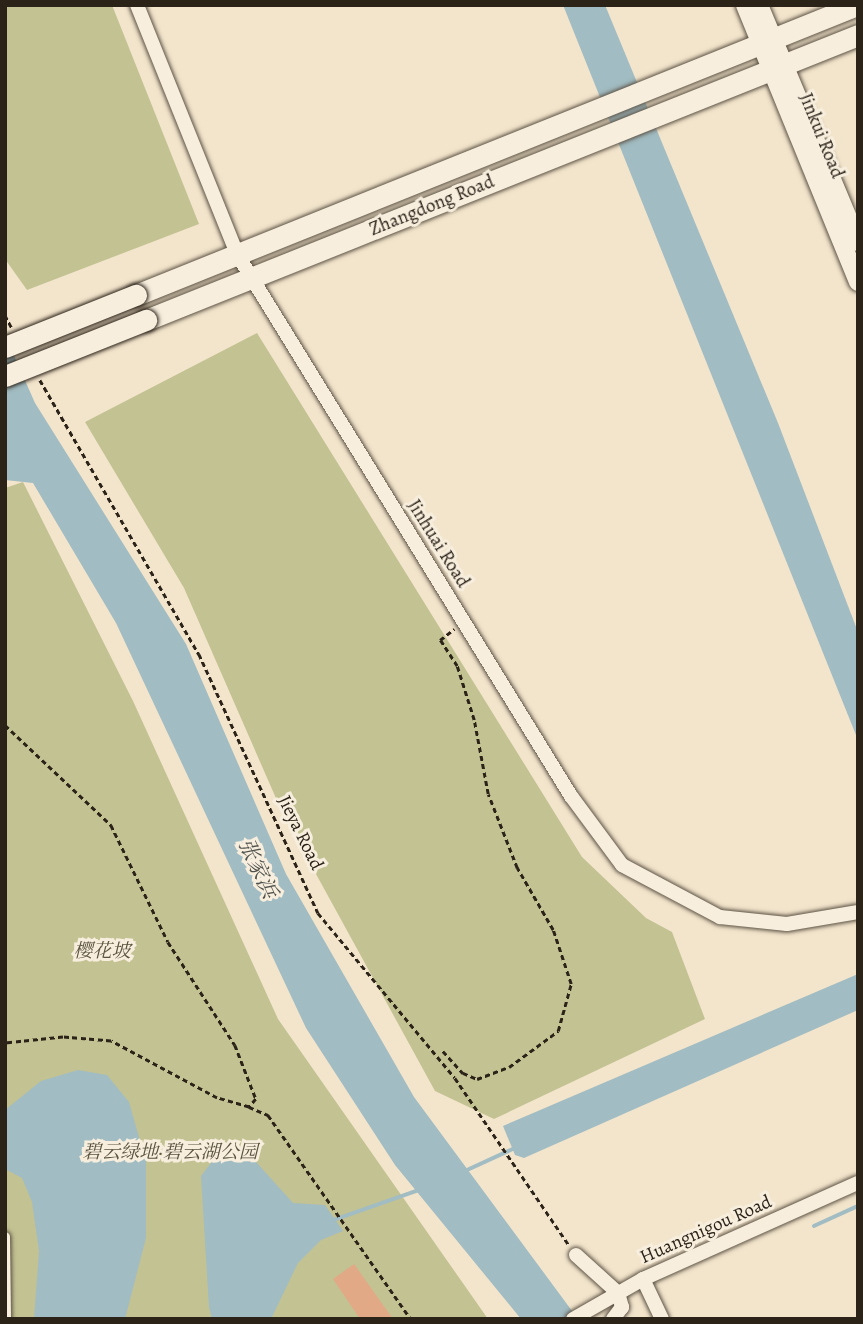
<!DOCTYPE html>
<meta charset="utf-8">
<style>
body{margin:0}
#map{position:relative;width:863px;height:1324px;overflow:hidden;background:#f3e5cc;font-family:Alegreya,"Noto Serif SC",serif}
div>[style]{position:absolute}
.green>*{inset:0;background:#c3c292}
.water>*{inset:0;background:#a1bcc2}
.stream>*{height:3.5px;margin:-1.75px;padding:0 1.75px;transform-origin:1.75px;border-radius:1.75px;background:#a1bcc2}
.building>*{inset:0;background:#e1a985}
.path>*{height:2.5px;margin-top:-1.25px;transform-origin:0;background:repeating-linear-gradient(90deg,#2b2218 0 5px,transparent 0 8.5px)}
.roads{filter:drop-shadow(0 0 2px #5d5345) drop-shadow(0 0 2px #5d5345)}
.pedestrian>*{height:10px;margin:-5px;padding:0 5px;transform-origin:5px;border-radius:5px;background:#f7eede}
.minor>*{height:14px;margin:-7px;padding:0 7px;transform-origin:7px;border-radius:7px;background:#f7eede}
.tertiary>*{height:18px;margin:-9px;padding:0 9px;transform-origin:9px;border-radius:9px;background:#f7eede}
.secondary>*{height:21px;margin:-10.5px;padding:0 10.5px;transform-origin:10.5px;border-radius:10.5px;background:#f7eede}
.bridges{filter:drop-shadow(0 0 2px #2b2218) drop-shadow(0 0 2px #2b2218)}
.secondary-bridge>*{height:21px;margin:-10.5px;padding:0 10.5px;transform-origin:10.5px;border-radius:10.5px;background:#f7eede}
span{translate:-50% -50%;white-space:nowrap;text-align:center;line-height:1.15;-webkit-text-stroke:6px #f7eede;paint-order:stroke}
.street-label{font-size:19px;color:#2b2218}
.park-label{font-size:19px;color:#59523d;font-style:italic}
.water-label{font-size:21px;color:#4e504b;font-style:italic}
.frame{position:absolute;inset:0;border:7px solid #2b2218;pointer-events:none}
</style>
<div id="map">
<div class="green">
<div style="clip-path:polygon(5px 5px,112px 5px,199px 224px,27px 290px,5px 259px)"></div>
<div style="clip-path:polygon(257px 333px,582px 857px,646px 918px,672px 932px,705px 1019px,494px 1119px,435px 1091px,282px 812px,184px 588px,85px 422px)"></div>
<div style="clip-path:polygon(23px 482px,133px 701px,278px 1019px,488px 1319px,5px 1319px,5px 488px)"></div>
</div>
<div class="water">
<div style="clip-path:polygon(563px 5px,605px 5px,778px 423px,858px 632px,858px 740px)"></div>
<div style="clip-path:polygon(5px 335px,35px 403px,186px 644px,286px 874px,414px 1097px,578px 1319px,521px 1319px,395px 1165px,306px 1028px,116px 623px,33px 483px,5px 480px)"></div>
<div style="clip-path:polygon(858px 974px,858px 1010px,524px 1158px,515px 1155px,503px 1126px)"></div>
<div style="clip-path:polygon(78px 1070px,107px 1075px,129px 1102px,146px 1162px,146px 1238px,125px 1319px,34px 1319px,39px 1251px,32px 1202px,22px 1178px,5px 1169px,5px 1110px,41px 1081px)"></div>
<div style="clip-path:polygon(233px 1148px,247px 1152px,293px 1203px,325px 1205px,343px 1231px,321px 1240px,298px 1263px,271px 1319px,212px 1319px,209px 1307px,201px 1176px,220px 1151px)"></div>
</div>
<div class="stream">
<div style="left:465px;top:1171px;width:55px;rotate:-24.7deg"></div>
<div style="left:334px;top:1220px;width:90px;rotate:-19.4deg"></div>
<div style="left:814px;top:1226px;width:48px;rotate:-24.4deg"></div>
</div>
<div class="building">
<div style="clip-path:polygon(354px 1264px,393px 1319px,360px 1319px,333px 1279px)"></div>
</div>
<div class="path">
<div style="left:5px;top:315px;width:15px;rotate:62deg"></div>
<div style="left:40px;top:380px;width:317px;rotate:59.9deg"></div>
<div style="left:199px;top:654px;width:285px;rotate:65.3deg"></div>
<div style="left:318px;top:913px;width:214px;rotate:50.3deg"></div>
<div style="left:455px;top:1078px;width:202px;rotate:55.7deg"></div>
<div style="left:5px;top:725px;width:146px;rotate:43.3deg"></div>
<div style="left:111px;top:825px;width:130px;rotate:64deg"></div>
<div style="left:168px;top:942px;width:123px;rotate:57deg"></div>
<div style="left:235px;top:1045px;width:58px;rotate:68.7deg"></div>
<div style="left:256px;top:1099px;width:11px;rotate:131deg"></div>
<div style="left:249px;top:1107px;width:33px;rotate:-164deg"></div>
<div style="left:217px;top:1098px;width:120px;rotate:-151.7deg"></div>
<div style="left:111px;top:1041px;width:48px;rotate:-175.2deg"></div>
<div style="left:63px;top:1037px;width:58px;rotate:174.1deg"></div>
<div style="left:443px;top:1051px;width:30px;rotate:48deg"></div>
<div style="left:463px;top:1073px;width:15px;rotate:23deg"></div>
<div style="left:477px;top:1079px;width:34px;rotate:-21deg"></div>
<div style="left:509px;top:1067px;width:61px;rotate:-36.3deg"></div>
<div style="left:558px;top:1031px;width:49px;rotate:-74.5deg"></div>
<div style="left:571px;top:984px;width:57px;rotate:-108.4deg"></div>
<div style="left:553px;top:930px;width:72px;rotate:-120.1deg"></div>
<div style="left:517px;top:868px;width:79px;rotate:-111.4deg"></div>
<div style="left:488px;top:794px;width:75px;rotate:-100.7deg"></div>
<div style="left:474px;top:720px;width:57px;rotate:-107.5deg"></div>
<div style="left:457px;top:666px;width:31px;rotate:-123deg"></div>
<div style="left:440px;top:640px;width:18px;rotate:-38deg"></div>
<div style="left:249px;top:1107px;width:21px;rotate:23deg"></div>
<div style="left:268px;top:1115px;width:249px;rotate:55deg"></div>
</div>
<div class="roads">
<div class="pedestrian">
<div style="left:5px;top:1237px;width:82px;rotate:89.3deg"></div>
</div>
<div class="minor">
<div style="left:137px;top:5px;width:268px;rotate:68.1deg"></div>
<div style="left:237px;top:254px;width:637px;rotate:58.36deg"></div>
<div style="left:571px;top:796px;width:86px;rotate:53.5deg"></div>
<div style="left:622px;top:865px;width:111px;rotate:28deg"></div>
<div style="left:720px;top:917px;width:67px;rotate:6deg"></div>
<div style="left:787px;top:924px;width:72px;rotate:-9.6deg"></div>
<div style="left:576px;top:1255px;width:57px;rotate:42.1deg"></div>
<div style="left:618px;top:1293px;width:15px;rotate:74deg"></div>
<div style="left:622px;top:1307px;width:15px;rotate:127deg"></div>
<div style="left:643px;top:1279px;width:44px;rotate:64.6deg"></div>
<div style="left:573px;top:1319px;width:81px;rotate:-29.7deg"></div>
<div style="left:643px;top:1279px;width:235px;rotate:-24.1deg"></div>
</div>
<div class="tertiary">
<div style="left:745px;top:5px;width:299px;rotate:67.8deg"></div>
<div style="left:759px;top:5px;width:257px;rotate:67.3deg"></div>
</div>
<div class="secondary">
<div style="left:136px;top:295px;width:777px;rotate:-21.91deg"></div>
<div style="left:146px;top:320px;width:767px;rotate:-21.82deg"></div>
</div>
</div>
<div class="bridges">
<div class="secondary-bridge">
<div style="left:5px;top:347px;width:141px;rotate:-21.7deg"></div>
<div style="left:5px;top:376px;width:152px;rotate:-21.7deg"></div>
</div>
</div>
<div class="street-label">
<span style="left:821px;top:136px;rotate:68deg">Jinkui Road</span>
<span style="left:432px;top:206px;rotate:-22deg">Zhangdong Road</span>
<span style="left:438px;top:544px;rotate:58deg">Jinhuai Road</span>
<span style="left:300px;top:833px;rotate:64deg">Jieya Road</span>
<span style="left:706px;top:1230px;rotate:-24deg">Huangnigou Road</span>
</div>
<div class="park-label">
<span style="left:102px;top:952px">樱花坡</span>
<span style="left:170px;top:1153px">碧云绿地·碧云湖公园</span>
</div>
<div class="water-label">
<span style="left:258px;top:868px;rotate:65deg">张家浜</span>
</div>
<div class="frame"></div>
</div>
